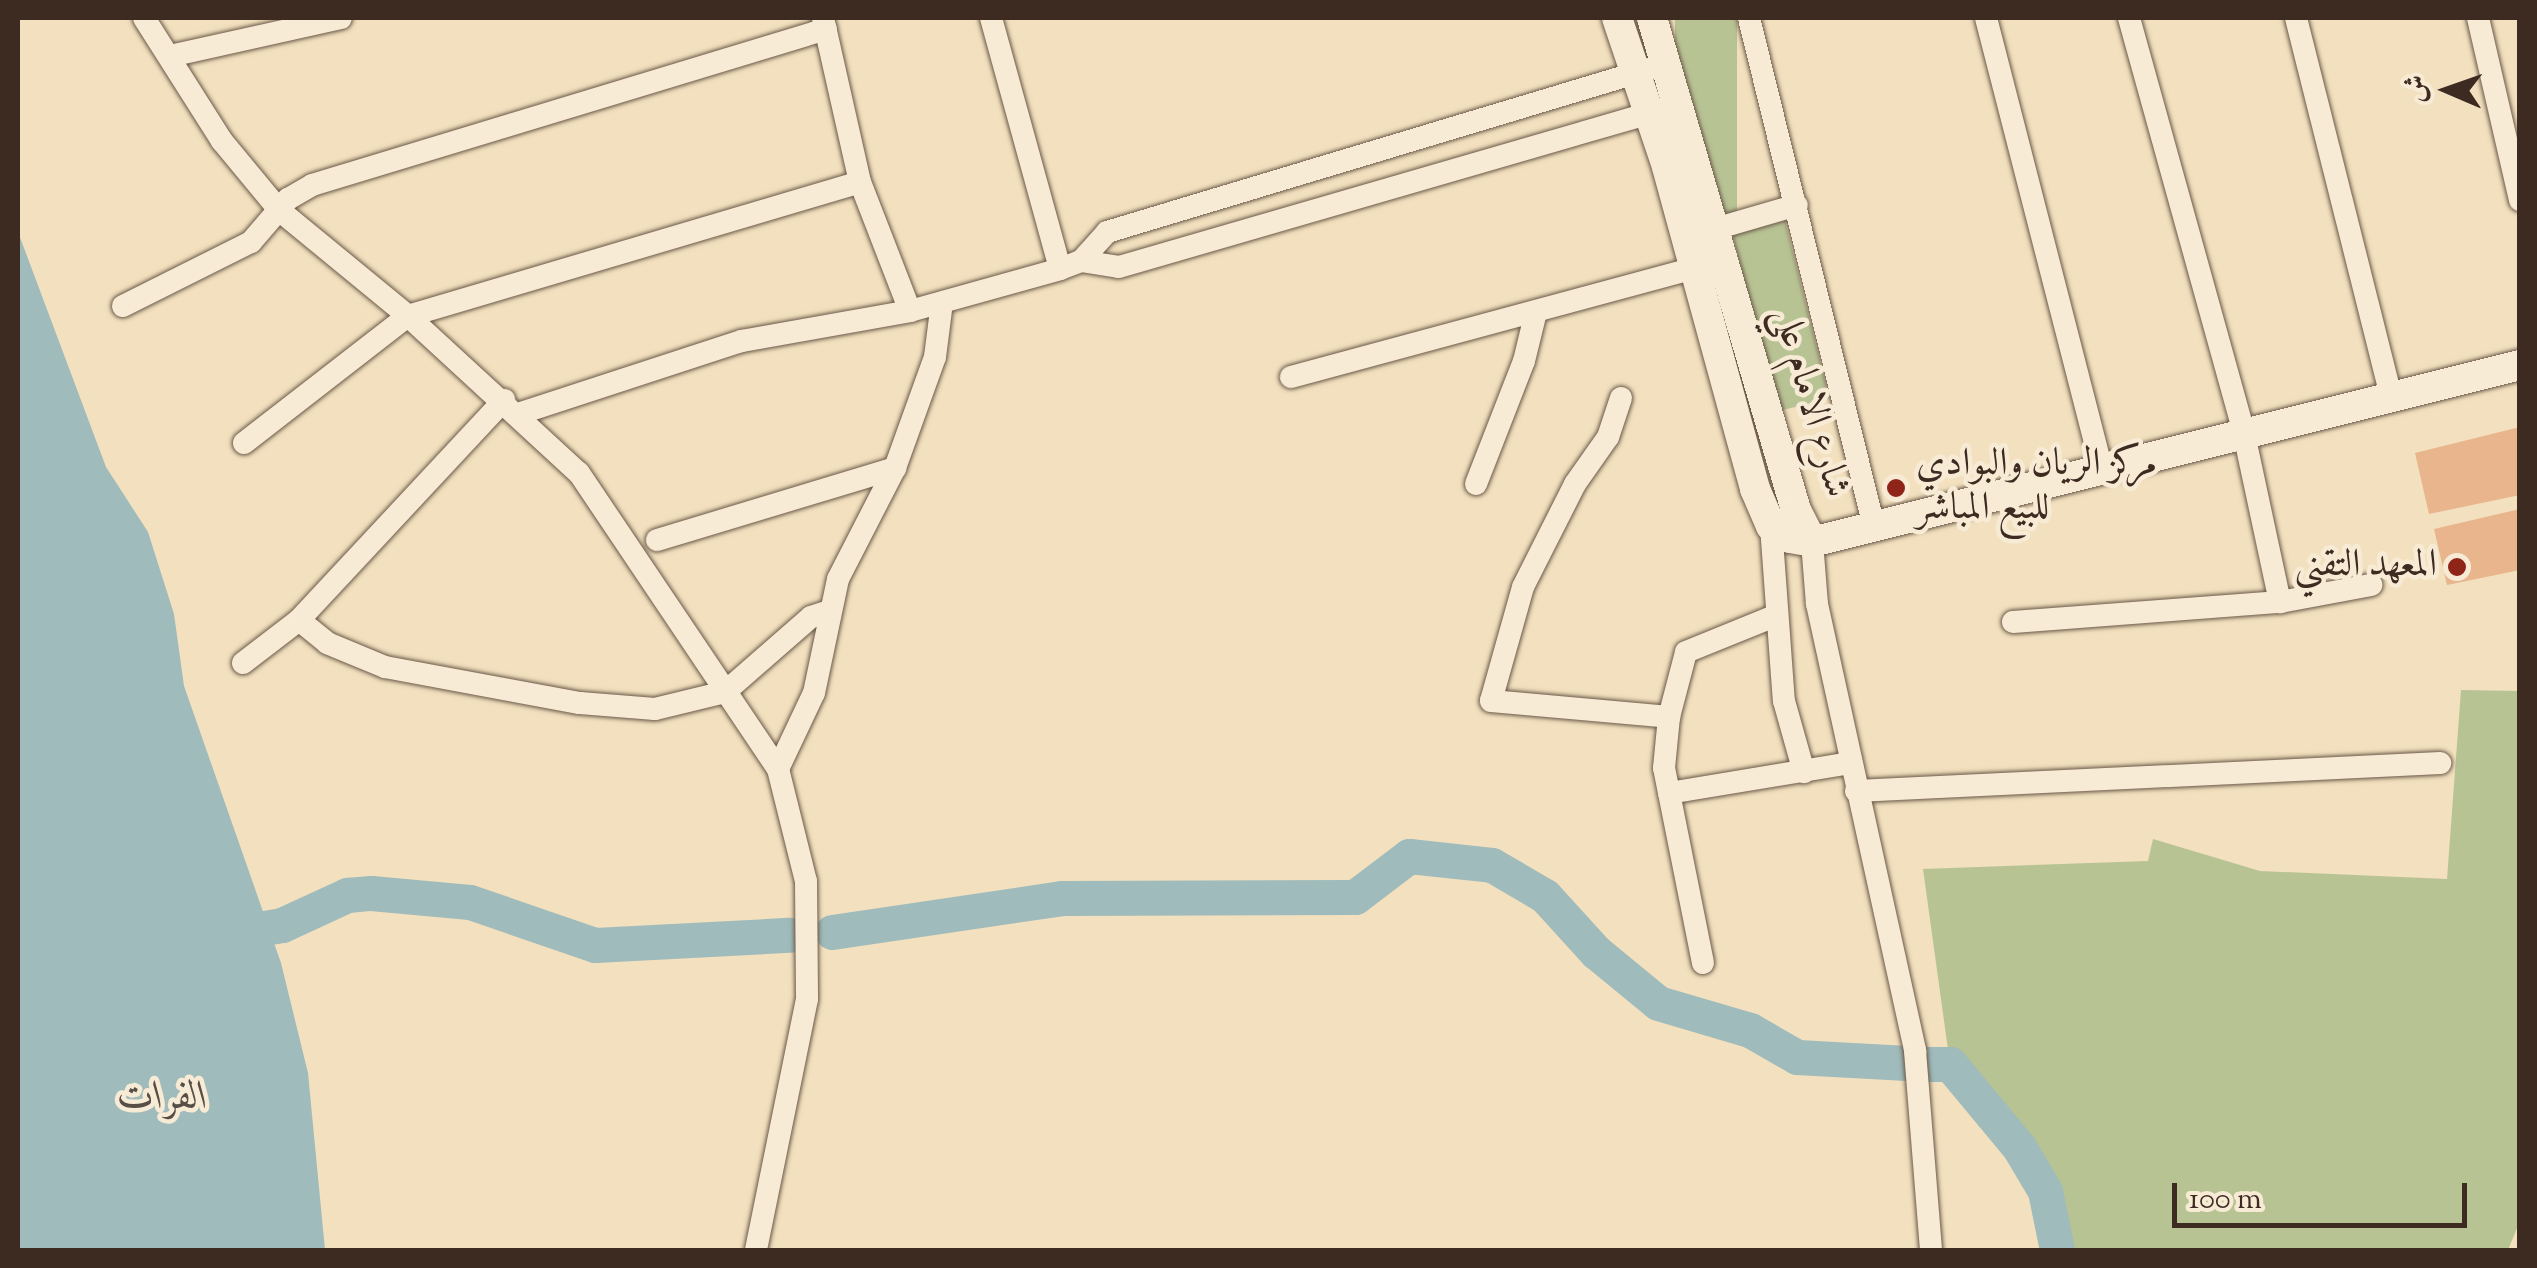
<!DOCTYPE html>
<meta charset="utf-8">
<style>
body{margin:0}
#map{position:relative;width:2537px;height:1268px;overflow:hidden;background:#f2e0be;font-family:"Sorts Mill Goudy",Amiri,serif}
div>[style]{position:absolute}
.green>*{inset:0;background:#b8c394;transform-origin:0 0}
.water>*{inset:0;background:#9fbbbb}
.river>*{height:35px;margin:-17.5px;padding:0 17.5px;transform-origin:17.5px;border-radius:17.5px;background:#9fbbbb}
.building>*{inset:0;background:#e8b58d}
.roads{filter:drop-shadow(0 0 2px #6a5848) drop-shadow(0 0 2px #6a5848)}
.street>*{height:22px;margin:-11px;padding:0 11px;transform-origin:11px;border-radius:11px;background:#f7ebd5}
.secondary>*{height:30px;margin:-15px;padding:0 15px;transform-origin:15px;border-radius:15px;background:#f7ebd5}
.dots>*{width:28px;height:28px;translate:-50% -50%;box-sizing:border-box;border:5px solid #f7ebd5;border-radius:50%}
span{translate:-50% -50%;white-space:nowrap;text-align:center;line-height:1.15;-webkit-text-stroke:9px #f7ebd5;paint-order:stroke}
.street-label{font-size:38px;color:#3d2a20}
.poi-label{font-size:38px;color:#3d2a20}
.left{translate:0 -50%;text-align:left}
.right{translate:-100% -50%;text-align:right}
.water-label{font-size:40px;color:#564e47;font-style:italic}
.frame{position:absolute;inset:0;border:20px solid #3d2a20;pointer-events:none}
.north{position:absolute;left:2397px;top:40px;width:100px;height:100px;-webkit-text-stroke:8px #f7ebd5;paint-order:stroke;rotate:272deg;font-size:28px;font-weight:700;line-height:40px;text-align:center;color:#3d2a20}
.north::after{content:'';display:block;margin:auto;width:35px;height:45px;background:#3d2a20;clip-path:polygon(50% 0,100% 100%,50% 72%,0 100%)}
.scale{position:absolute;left:2172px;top:1183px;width:295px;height:45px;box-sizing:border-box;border:5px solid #3d2a20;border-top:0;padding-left:12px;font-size:30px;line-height:35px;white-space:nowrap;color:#3d2a20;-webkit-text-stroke:8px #f7ebd5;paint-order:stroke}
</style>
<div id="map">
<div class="green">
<div style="left:1675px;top:18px;width:62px;height:197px"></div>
<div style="left:1785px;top:221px;width:183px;height:54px;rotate:76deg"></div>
<div style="clip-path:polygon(2461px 690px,2519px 691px,2520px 1221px,2508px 1250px,2057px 1250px,2045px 1191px,2019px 1147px,1950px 1064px,1923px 869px,2148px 861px,2153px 839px,2260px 871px,2447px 879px)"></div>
</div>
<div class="water">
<div style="clip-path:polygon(18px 232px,106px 467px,148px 532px,174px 614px,184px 686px,281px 963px,308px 1073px,325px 1250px,18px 1250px)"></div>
</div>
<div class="river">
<div style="left:832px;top:932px;width:232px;rotate:-8.4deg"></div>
<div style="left:1062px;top:898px;width:293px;rotate:-0.2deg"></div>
<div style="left:1355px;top:897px;width:68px;rotate:-37.2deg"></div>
<div style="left:1409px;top:856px;width:83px;rotate:6.2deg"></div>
<div style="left:1492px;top:865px;width:61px;rotate:30.3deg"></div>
<div style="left:1545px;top:896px;width:76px;rotate:47.7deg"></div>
<div style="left:1596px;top:952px;width:80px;rotate:39.4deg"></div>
<div style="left:1658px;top:1003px;width:96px;rotate:16.4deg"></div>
<div style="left:1750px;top:1030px;width:54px;rotate:29.9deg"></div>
<div style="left:1797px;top:1057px;width:110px;rotate:3.1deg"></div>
<div style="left:221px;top:935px;width:62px;rotate:-9.3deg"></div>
<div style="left:282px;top:925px;width:72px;rotate:-24.8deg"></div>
<div style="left:347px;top:895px;width:24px;rotate:-5deg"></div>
<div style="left:371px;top:893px;width:99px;rotate:5.2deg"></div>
<div style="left:470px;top:902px;width:132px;rotate:19deg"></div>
<div style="left:595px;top:945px;width:194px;rotate:-3deg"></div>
<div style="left:1921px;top:1064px;width:29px"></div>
<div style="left:1950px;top:1064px;width:108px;rotate:50.3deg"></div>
<div style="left:2019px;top:1147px;width:51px;rotate:59.4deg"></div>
<div style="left:2045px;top:1191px;width:60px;rotate:78.5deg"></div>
</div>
<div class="building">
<div style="clip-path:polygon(2520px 427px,2520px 495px,2429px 514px,2415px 453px)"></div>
<div style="clip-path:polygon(2520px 509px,2520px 570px,2447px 585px,2434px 529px)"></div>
</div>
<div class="roads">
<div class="street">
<div style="left:144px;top:18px;width:146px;rotate:57.6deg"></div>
<div style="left:222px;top:141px;width:89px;rotate:50.4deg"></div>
<div style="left:279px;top:210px;width:167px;rotate:39.4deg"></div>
<div style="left:408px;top:316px;width:232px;rotate:42.6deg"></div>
<div style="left:579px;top:473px;width:357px;rotate:56.1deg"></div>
<div style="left:778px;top:769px;width:115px;rotate:76deg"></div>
<div style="left:806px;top:881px;width:118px;rotate:89.5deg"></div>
<div style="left:807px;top:999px;width:256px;rotate:101.5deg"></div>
<div style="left:823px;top:18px;width:168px;rotate:77.3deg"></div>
<div style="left:860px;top:182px;width:138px;rotate:68.8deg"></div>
<div style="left:991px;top:18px;width:260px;rotate:74.6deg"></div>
<div style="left:1749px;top:18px;width:524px;rotate:76.2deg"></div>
<div style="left:1986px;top:18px;width:466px;rotate:75.6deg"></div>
<div style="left:2129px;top:18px;width:432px;rotate:74.5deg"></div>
<div style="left:2244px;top:434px;width:172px;rotate:77.9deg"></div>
<div style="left:2296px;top:18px;width:391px;rotate:75.9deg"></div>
<div style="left:2478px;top:18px;width:187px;rotate:77deg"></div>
<div style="left:170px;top:56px;width:175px;rotate:-12.5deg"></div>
<div style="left:1718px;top:228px;width:82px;rotate:-16.2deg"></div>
<div style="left:1081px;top:261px;width:38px;rotate:9deg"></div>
<div style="left:1119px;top:267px;width:567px;rotate:-16.17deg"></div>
<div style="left:123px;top:306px;width:143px;rotate:-26.6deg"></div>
<div style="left:251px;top:242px;width:57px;rotate:-49.3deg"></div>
<div style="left:288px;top:199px;width:28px;rotate:-30deg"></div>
<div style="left:312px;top:185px;width:537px;rotate:-16.88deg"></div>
<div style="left:1291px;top:377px;width:419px;rotate:-15.1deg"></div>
<div style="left:1621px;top:398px;width:41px;rotate:108.4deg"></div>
<div style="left:1608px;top:437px;width:57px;rotate:125.1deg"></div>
<div style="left:1575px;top:484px;width:115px;rotate:116.8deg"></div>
<div style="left:1523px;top:587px;width:118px;rotate:105.7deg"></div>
<div style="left:1491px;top:701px;width:179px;rotate:5.1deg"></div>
<div style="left:518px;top:414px;width:236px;rotate:-18.1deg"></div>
<div style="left:742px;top:341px;width:171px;rotate:-10.1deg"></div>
<div style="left:910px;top:311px;width:156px;rotate:-15.6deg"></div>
<div style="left:1060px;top:269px;width:22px;rotate:-21deg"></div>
<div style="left:1081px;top:261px;width:39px;rotate:-48deg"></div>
<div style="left:1107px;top:232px;width:566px;rotate:-16.74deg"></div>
<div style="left:244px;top:443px;width:207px;rotate:-37.8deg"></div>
<div style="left:408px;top:316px;width:471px;rotate:-16.5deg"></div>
<div style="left:1476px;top:484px;width:132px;rotate:-68.7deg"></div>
<div style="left:1524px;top:361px;width:46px;rotate:-76.3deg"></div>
<div style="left:1771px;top:526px;width:175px;rotate:85.8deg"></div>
<div style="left:1784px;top:701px;width:74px;rotate:74.3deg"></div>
<div style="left:657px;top:540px;width:249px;rotate:-16.8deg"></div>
<div style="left:1812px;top:542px;width:62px;rotate:85.4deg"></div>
<div style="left:1817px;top:604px;width:458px;rotate:77.6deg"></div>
<div style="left:1915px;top:1051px;width:200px;rotate:85.4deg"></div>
<div style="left:299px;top:620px;width:36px;rotate:39deg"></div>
<div style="left:327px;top:643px;width:63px;rotate:22.5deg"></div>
<div style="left:385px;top:667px;width:198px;rotate:10.5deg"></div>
<div style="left:580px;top:703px;width:75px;rotate:4.6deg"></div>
<div style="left:655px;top:709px;width:72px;rotate:-13.7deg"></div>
<div style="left:725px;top:692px;width:114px;rotate:-41.1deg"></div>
<div style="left:811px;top:617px;width:16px;rotate:-18deg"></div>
<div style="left:2013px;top:622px;width:268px;rotate:-4.3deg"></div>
<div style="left:2280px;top:602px;width:93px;rotate:-10.6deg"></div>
<div style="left:243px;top:663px;width:71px;rotate:-37.5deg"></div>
<div style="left:299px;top:620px;width:301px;rotate:-47deg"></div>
<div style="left:778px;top:769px;width:84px;rotate:-64.7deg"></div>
<div style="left:814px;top:693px;width:116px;rotate:-78.1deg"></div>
<div style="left:838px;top:579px;width:125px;rotate:-62.8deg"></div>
<div style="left:895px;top:468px;width:118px;rotate:-70.2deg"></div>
<div style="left:935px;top:357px;width:55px;rotate:-82.7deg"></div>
<div style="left:1856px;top:791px;width:585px;rotate:-2.74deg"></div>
<div style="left:1669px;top:793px;width:183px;rotate:-9.4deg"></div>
<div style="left:1703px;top:963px;width:199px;rotate:-101.3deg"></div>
<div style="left:1664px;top:768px;width:51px;rotate:-84.4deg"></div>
<div style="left:1669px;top:717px;width:67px;rotate:-75.3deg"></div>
<div style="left:1686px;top:652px;width:98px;rotate:-22.1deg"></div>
</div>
<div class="secondary">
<div style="left:1617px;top:18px;width:157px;rotate:71.4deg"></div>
<div style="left:1667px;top:167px;width:334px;rotate:74.7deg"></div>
<div style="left:1755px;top:489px;width:40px;rotate:66.6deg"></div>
<div style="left:1771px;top:526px;width:22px;rotate:32deg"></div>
<div style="left:1790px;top:538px;width:22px;rotate:10deg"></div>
<div style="left:1812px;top:542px;width:730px;rotate:-14.04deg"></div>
<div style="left:1652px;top:18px;width:513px;rotate:73.69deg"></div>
<div style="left:1796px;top:510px;width:36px;rotate:63deg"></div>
</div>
</div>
<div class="dots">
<div style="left:1896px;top:488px;background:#8f2418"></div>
<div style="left:2457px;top:567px;background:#8f2418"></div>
</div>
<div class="street-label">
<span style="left:1809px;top:403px;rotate:74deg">شارع الامام علي</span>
</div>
<div class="poi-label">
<span class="left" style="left:1916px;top:488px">مركز الريان والبوادي<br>للبيع المباشر</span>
<span class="right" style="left:2437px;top:567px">المعهد التقني</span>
</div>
<div class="water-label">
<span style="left:163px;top:1099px">الفرات</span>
</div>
<div class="frame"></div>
<div class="north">ش</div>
<div class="scale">100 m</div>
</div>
